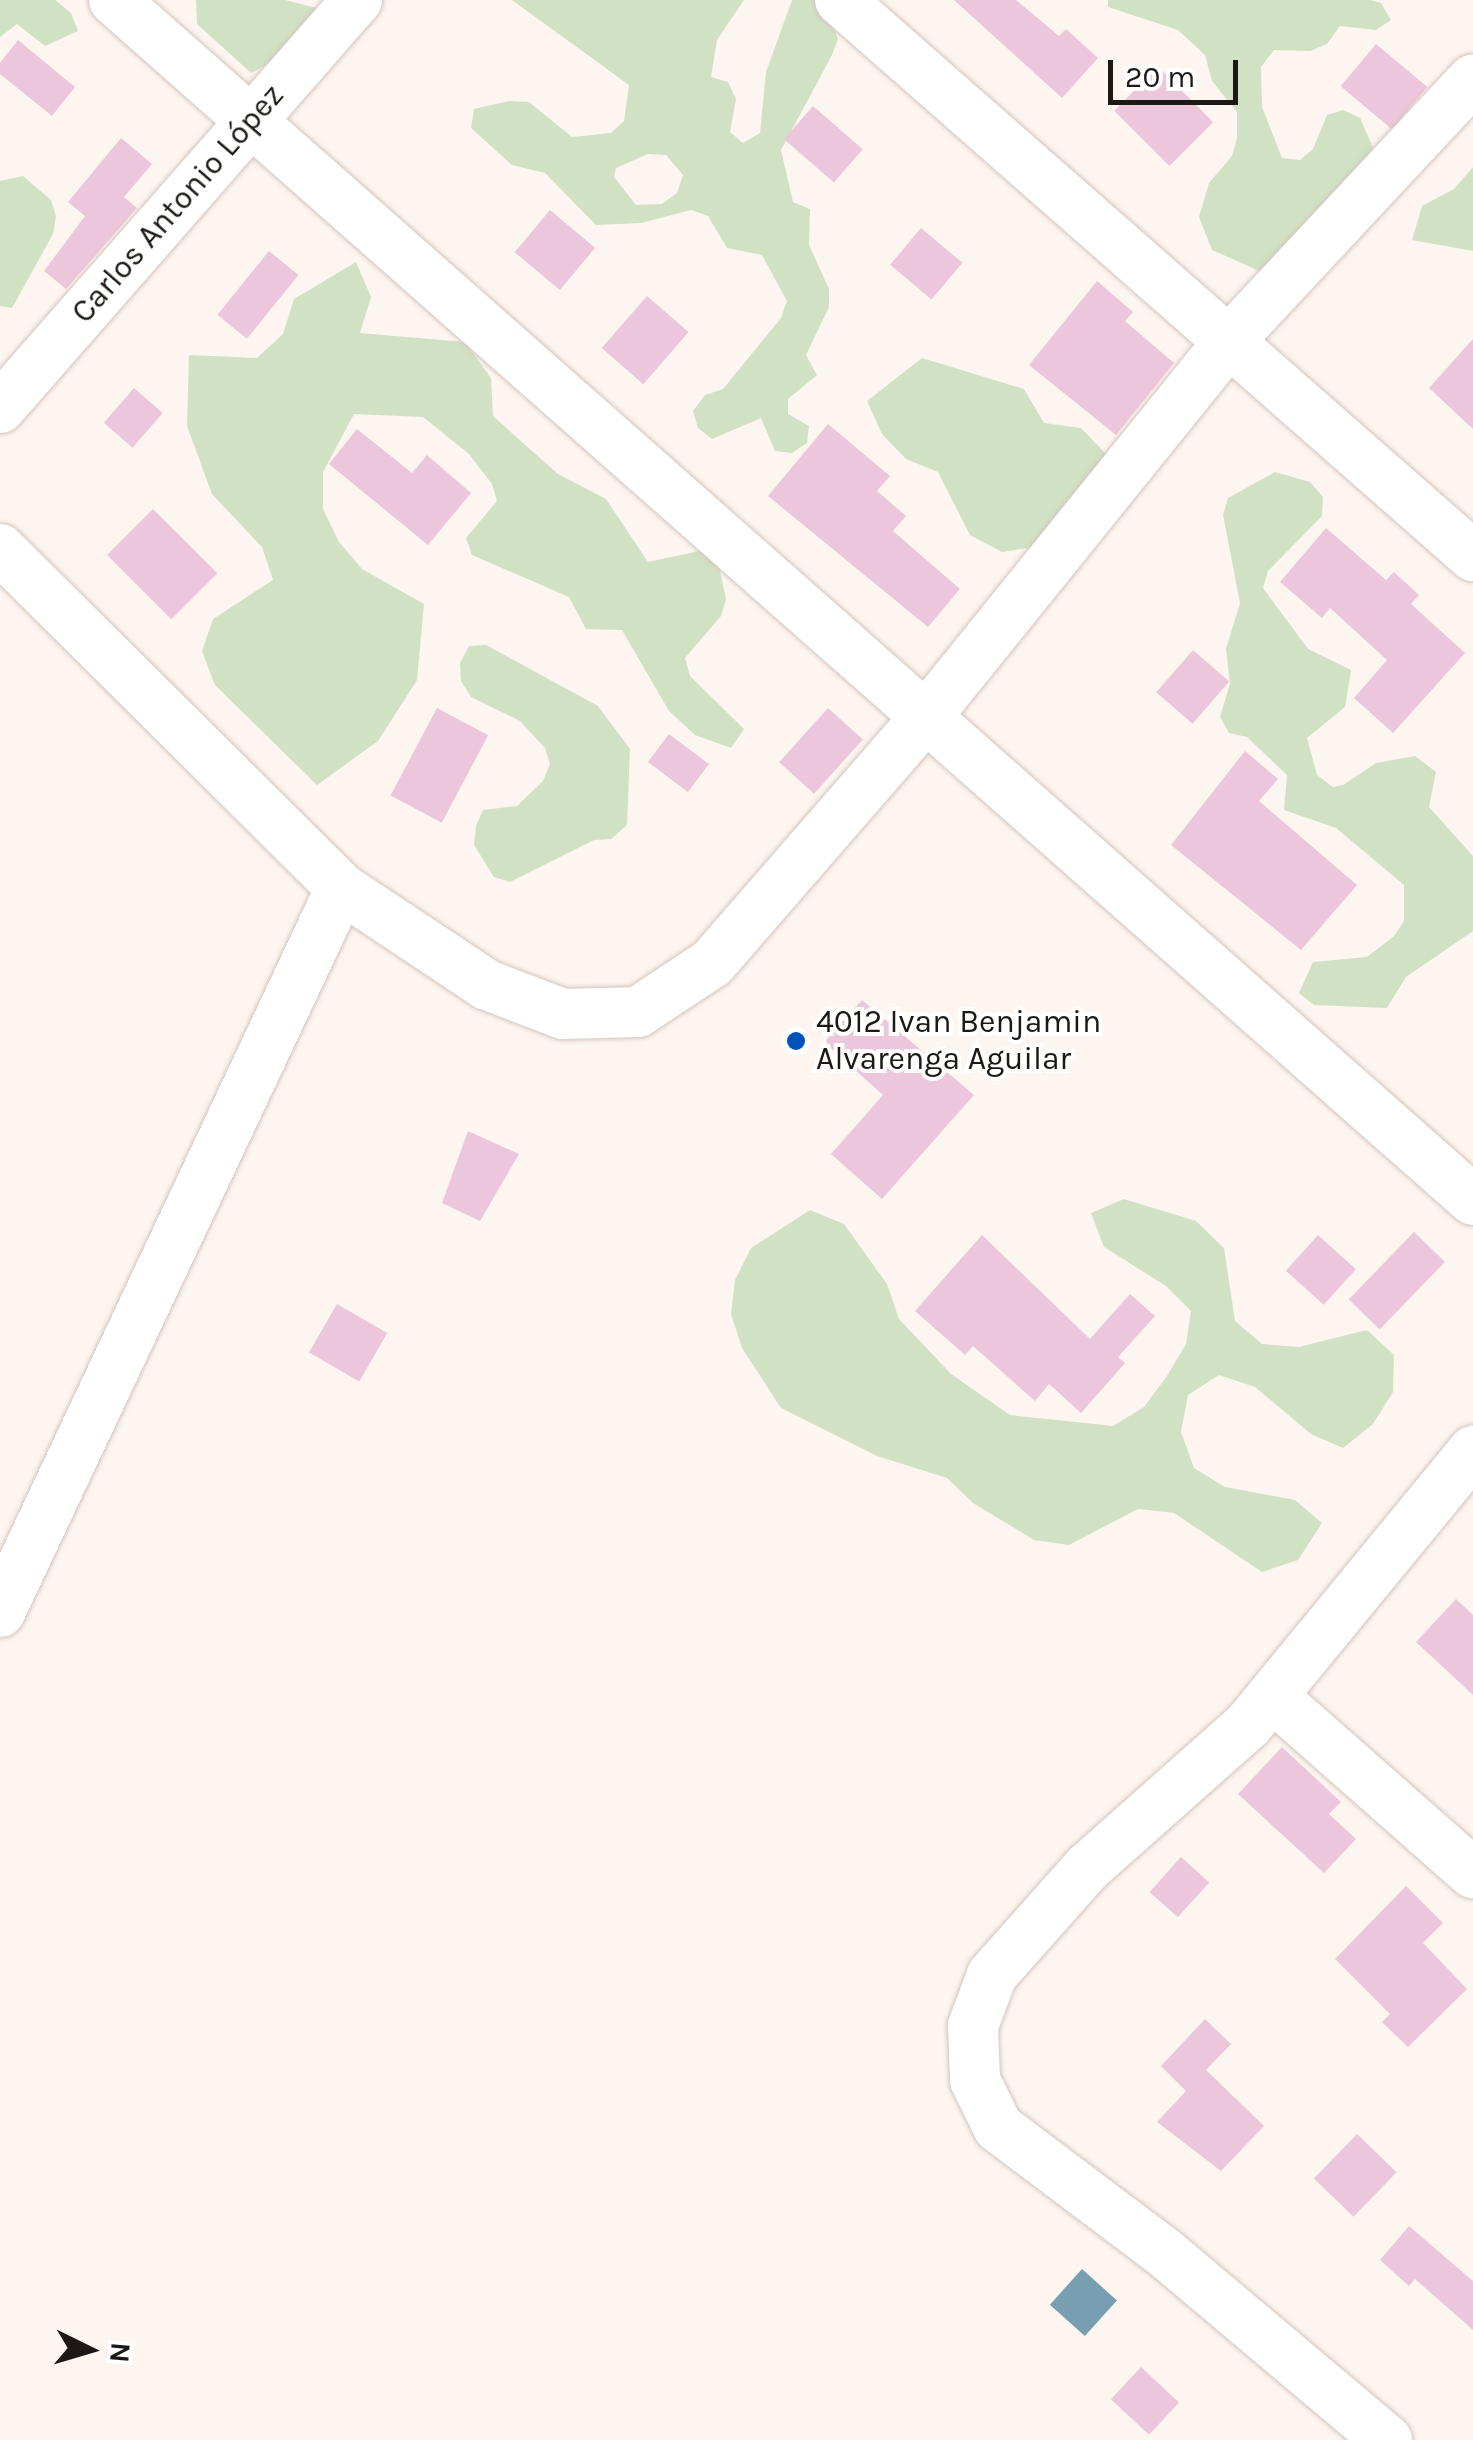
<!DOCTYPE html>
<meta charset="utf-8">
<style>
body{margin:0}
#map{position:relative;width:1473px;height:2440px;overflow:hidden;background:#fdf5f0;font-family:Karla,sans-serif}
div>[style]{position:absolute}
.green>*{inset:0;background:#d1e1c4}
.water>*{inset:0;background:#799eb2;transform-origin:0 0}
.building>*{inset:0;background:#ecc6da;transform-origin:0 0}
.roads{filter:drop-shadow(0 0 2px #d2c5bd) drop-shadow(0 0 2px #d2c5bd)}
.street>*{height:50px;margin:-25px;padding:0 25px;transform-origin:25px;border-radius:25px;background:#fff}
.dots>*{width:28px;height:28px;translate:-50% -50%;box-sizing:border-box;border:5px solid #fff;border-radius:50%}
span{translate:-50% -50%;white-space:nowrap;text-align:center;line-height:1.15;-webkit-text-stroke:8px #fff;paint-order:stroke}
.street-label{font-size:32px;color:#1d1815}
.poi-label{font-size:32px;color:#1d1815}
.left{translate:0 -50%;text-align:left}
.north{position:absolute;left:40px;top:2300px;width:100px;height:100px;-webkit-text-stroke:8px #fff;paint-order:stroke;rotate:95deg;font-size:28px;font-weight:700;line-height:40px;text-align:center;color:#1d1815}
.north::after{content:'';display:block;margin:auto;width:35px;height:45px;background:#1d1815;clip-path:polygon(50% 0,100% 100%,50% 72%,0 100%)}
.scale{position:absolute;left:1108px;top:60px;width:130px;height:45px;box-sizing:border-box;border:5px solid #1d1815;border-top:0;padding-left:12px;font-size:30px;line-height:35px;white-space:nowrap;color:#1d1815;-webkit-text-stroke:8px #fff;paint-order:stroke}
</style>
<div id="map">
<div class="green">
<div style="clip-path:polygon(0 0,55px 0,71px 13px,78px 31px,45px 46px,17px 24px,0 37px)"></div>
<div style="clip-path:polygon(196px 0,285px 0,328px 11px,286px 55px,251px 73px,197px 24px)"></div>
<div style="clip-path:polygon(evenodd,512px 0,744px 0,717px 40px,711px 77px,728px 82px,736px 99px,730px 132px,743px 143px,760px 133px,766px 72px,792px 0,817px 0,832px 22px,838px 39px,832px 55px,781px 150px,793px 202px,810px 209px,809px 245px,829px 289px,829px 307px,806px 355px,817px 375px,788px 399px,788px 414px,809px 426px,807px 443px,792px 453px,775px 451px,761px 418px,712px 439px,698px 428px,693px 411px,705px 395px,723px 389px,781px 318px,787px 301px,762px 255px,727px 248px,708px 216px,691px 210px,641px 223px,596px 225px,545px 173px,512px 165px,471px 128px,474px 109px,509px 101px,529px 102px,572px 137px,611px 133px,624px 121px,629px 85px,512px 0,648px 154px,666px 155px,683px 175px,677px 193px,662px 204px,636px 205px,614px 177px,616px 168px,648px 154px)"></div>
<div style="clip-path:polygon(1108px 0,1370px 0,1381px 3px,1391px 20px,1376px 30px,1340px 26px,1327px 44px,1310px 51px,1274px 50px,1261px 67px,1262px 107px,1282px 158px,1300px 160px,1313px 149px,1327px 115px,1343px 110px,1360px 118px,1374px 150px,1262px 272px,1212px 250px,1199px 217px,1209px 183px,1232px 156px,1237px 138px,1237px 112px,1212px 81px,1205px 55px,1178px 30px,1108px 7px)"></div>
<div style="clip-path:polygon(1473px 167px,1473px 251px,1412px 240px,1422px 206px,1454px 189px)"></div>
<div style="clip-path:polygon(23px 176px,51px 200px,56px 216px,53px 234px,12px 308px,0 306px,0 181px)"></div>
<div style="clip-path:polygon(356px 262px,371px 297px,360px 333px,465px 342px,491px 378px,493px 416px,558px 474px,606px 499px,648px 562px,704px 550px,718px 562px,726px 599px,721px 616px,685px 658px,690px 676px,744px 729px,731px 748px,695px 735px,669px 711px,622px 630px,586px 629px,569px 597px,472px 555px,466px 538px,497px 501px,492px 484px,469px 454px,423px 417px,354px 414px,323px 472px,323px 509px,339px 542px,362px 569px,424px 604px,417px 680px,378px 741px,317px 785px,215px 685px,202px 651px,213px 619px,273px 580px,262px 547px,212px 494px,187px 426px,189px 355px,257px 358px,283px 334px,294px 299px)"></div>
<div style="clip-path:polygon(922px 358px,1024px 389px,1044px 423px,1081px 428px,1107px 455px,1039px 546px,1002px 552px,970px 535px,938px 472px,906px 459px,882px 434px,867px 401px)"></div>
<div style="clip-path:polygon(1275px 472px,1310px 482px,1323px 497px,1322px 516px,1268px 571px,1263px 588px,1308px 649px,1351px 670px,1345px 707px,1307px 738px,1317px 775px,1333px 787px,1343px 785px,1376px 763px,1415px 756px,1436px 772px,1429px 807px,1473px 856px,1473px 931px,1406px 977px,1387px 1008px,1314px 1005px,1299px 993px,1313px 962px,1367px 957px,1394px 936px,1404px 921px,1404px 885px,1336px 828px,1284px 810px,1287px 775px,1247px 737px,1229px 733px,1220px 717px,1230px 684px,1226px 649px,1240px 603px,1223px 515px,1228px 498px)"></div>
<div style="clip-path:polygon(486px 645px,598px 706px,630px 749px,627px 825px,611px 839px,594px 840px,510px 882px,494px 877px,474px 845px,476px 826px,483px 810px,517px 806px,543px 781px,550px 764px,545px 748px,520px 721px,471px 697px,461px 681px,460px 663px,469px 646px)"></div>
<div style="clip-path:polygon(1124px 1199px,1196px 1221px,1224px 1248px,1235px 1321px,1262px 1344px,1299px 1347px,1367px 1330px,1394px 1355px,1393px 1392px,1373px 1424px,1343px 1448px,1311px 1434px,1255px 1387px,1219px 1375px,1188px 1395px,1181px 1432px,1194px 1468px,1225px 1487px,1295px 1500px,1322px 1523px,1298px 1560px,1262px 1572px,1174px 1513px,1138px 1509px,1069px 1545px,1034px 1540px,973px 1503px,947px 1478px,877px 1456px,781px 1408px,742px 1348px,731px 1314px,735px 1280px,751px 1248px,810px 1210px,844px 1224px,887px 1284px,899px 1319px,951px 1374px,1010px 1415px,1113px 1426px,1144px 1407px,1167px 1376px,1186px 1344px,1191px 1311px,1166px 1286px,1104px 1247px,1091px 1213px)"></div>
</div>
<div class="water">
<div style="left:1082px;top:2269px;width:47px;height:48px;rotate:42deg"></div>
</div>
<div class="building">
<div style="clip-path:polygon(954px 0,1016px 0,1059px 36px,1066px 29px,1098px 58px,1062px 98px)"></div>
<div style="clip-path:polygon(18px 40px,75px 87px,52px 116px,0 74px,0 63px)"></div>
<div style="left:1376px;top:44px;width:67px;height:55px;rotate:40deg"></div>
<div style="left:1158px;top:67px;width:78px;height:62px;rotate:45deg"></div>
<div style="left:813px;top:106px;width:66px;height:44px;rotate:41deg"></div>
<div style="clip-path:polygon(121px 138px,152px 164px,124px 197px,137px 208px,66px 289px,44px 271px,85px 216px,68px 202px)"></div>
<div style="left:550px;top:210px;width:59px;height:55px;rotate:40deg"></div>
<div style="left:921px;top:228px;width:54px;height:48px;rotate:40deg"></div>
<div style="left:269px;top:251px;width:38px;height:82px;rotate:39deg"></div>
<div style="clip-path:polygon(1097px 281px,1133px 312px,1125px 321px,1174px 363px,1116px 435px,1029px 365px)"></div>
<div style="left:647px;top:296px;width:55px;height:69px;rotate:41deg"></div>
<div style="clip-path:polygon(1473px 339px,1473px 429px,1429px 388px)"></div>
<div style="left:134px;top:388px;width:38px;height:46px;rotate:41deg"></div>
<div style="clip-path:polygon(828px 424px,890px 476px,877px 491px,906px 516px,893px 531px,960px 589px,928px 627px,768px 496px)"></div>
<div style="clip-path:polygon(357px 429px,412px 473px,427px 455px,471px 493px,428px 545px,329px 464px)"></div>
<div style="left:153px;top:509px;width:91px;height:65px;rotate:45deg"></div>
<div style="clip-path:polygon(1326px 528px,1386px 580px,1394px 572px,1419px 595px,1411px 604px,1465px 653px,1393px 733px,1354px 698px,1387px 660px,1330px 608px,1322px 618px,1280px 582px)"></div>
<div style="left:1193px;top:650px;width:48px;height:56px;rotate:41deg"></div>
<div style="left:437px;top:708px;width:58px;height:99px;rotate:28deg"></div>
<div style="left:828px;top:708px;width:47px;height:73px;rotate:42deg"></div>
<div style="left:669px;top:734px;width:50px;height:35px;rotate:37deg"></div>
<div style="clip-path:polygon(1245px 751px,1278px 779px,1259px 801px,1357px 885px,1301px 950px,1171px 845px)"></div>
<div style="clip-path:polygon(862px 1000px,974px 1095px,882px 1199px,831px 1154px,883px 1095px,824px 1042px)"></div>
<div style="clip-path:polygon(468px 1131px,519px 1154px,480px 1221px,442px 1203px)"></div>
<div style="left:1414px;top:1232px;width:43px;height:94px;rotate:44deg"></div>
<div style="clip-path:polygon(982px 1235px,1090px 1339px,1130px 1294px,1155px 1316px,1118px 1357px,1125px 1363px,1081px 1413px,1049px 1384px,1035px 1401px,973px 1346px,965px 1355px,915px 1311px)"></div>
<div style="left:1318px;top:1235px;width:51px;height:48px;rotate:42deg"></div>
<div style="left:337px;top:1304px;width:58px;height:56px;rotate:30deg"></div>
<div style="clip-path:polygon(1456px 1599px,1473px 1615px,1473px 1695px,1416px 1642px)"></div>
<div style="clip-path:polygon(1282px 1747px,1341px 1802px,1329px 1814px,1356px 1839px,1324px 1873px,1238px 1794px)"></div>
<div style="left:1181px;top:1857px;width:38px;height:47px;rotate:42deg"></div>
<div style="clip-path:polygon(1406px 1886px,1443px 1923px,1423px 1943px,1467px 1989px,1408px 2047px,1382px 2022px,1390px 2014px,1335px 1959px)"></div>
<div style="clip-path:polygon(1205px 2019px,1231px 2044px,1206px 2070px,1264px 2126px,1221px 2171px,1157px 2122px,1186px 2091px,1161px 2066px)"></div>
<div style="left:1357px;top:2134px;width:55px;height:62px;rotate:44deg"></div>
<div style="clip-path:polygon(1409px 2226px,1473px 2281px,1473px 2330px,1415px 2279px,1409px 2286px,1380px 2260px)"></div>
<div style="left:1141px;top:2367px;width:52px;height:44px;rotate:43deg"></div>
</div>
<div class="roads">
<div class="street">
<div style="left:114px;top:0;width:1813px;rotate:41.44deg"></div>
<div style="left:840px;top:0;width:843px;rotate:41.29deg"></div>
<div style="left:0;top:408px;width:542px;rotate:-48.81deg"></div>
<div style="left:0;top:549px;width:481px;rotate:44.8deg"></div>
<div style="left:341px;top:888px;width:175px;rotate:33.6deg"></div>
<div style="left:487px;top:985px;width:81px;rotate:20.9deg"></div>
<div style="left:563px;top:1014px;width:75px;rotate:-1.5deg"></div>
<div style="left:638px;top:1012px;width:89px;rotate:-33.5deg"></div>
<div style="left:712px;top:963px;width:325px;rotate:-49deg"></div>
<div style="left:925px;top:718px;width:483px;rotate:-51.1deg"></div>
<div style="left:1228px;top:342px;width:359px;rotate:-47deg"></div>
<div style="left:0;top:1612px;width:800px;rotate:-64.78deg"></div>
<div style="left:1272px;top:1696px;width:268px;rotate:41.4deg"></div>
<div style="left:1387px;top:2440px;width:290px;rotate:-139.9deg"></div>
<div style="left:1165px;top:2253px;width:209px;rotate:-143deg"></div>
<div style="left:998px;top:2127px;width:52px;rotate:-116.1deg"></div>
<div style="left:975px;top:2080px;width:54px;rotate:-92.1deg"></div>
<div style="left:973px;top:2026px;width:54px;rotate:-69.6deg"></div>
<div style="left:992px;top:1975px;width:143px;rotate:-48.4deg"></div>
<div style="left:1087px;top:1868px;width:215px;rotate:-41.6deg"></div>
<div style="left:1248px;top:1725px;width:355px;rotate:-50.6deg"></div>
</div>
</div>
<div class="dots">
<div style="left:796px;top:1041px;background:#0051ba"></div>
</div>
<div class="street-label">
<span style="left:178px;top:204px;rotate:-49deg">Carlos Antonio López</span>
</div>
<div class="poi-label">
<span class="left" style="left:816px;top:1041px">4012 Ivan Benjamin<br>Alvarenga Aguilar</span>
</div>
<div class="north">N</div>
<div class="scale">20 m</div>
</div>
